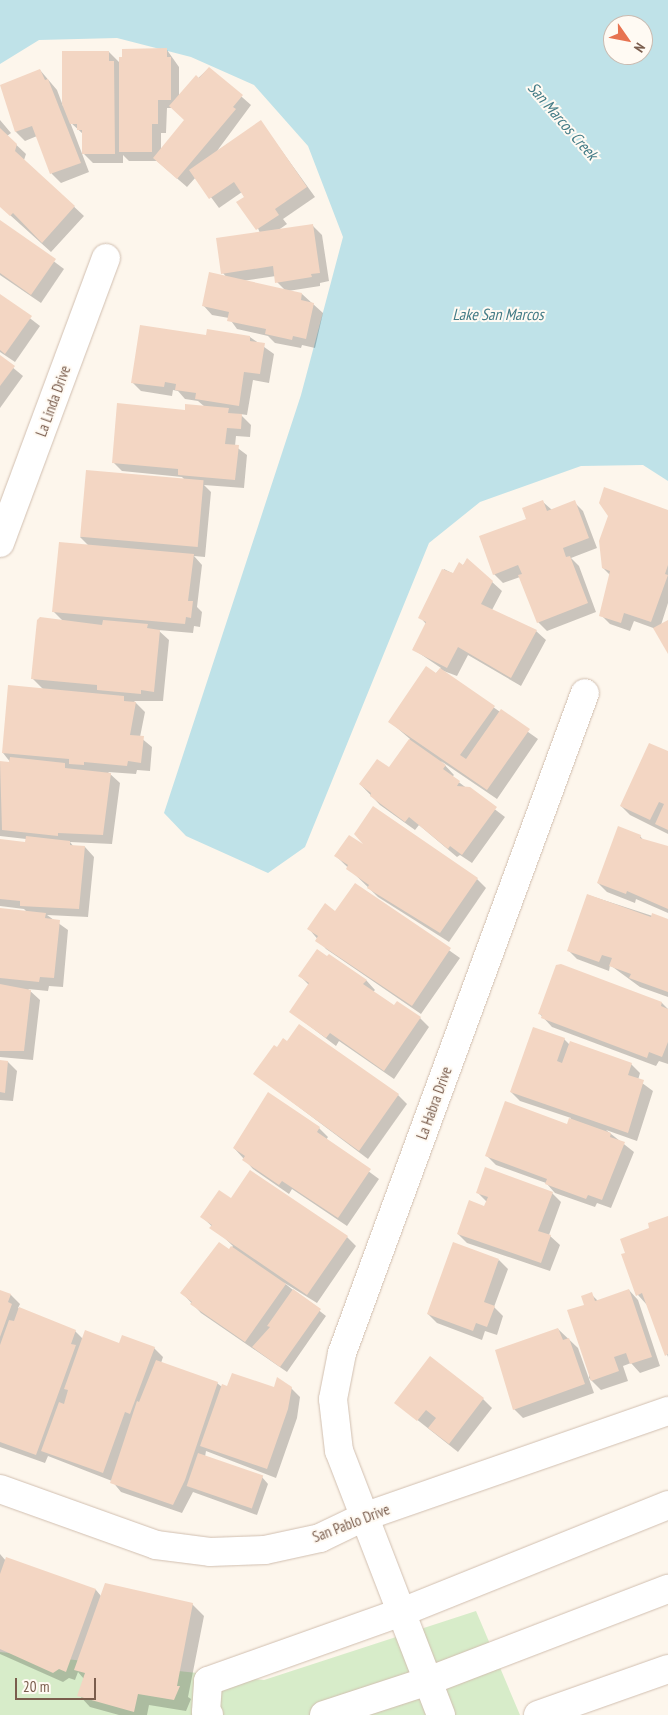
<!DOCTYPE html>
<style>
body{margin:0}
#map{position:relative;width:668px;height:1715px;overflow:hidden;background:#fdf6ec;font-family:"PT Sans Narrow",sans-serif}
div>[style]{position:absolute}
.green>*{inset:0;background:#d7ecc9}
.water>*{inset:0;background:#bfe2e8}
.shadow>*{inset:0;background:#0003}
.building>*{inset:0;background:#f3d6c3;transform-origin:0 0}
.roads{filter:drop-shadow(0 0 1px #d1bfb0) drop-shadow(0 0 1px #d1bfb0)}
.minor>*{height:28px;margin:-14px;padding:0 14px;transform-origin:14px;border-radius:14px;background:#fff}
span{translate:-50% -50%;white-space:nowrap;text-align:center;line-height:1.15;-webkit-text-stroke:4px #fffaf3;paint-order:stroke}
.street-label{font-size:15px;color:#7a5d4d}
.water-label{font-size:16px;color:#437b86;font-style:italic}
.north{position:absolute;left:603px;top:15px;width:50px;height:50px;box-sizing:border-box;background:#fffaf3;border:1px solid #cabbb1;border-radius:50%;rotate:123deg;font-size:14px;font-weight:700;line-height:20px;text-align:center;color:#7a5d4d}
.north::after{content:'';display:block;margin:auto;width:18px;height:22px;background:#e77351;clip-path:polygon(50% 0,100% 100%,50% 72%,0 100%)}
.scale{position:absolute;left:15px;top:1678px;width:81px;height:22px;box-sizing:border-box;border:2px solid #7a5d4d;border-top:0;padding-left:6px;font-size:15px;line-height:18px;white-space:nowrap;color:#7a5d4d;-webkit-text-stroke:4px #fffaf3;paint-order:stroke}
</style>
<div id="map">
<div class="green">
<div style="clip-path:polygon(476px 1611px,520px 1715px,0 1715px,0 1652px,264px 1680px)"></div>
</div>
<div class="water">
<div style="clip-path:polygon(evenodd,0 0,668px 0,668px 481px,643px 465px,581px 466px,480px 502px,429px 543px,305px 847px,268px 873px,186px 836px,164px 813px,301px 395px,343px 237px,308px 146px,254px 85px,191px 57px,117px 38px,39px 40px,0 64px,0 0,613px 25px,643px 25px,643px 55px,613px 55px,613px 25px)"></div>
</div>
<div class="shadow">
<div style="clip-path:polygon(evenodd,167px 50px,179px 67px,179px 96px,209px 68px,251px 105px,217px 151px,261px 122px,315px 197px,283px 219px,287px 224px,277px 231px,313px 226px,322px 235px,329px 281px,320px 283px,320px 286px,288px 291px,302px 294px,323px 313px,315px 348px,302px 345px,301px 348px,275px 343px,268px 336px,237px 329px,229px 318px,212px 315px,203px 305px,227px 278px,223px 273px,260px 233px,242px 192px,219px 208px,196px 177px,187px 187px,157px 161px,129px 161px,123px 155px,123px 163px,93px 163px,84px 154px,83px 134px,70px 122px,89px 172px,61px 183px,52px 174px,37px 136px,25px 141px,16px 132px,2px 85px,40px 70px,57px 90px,63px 106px,109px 52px,120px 63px,167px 50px,167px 108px,173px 108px,186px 120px,161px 150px,161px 133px,166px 133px,167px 108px,167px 50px,276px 276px,277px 282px,285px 290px,242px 281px,276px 276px)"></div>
<div style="clip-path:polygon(0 120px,11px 133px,7px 136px,26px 154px,24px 160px,84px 216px,51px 252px,0 206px)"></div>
<div style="clip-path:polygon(0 221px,64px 269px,41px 303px,0 275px)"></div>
<div style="clip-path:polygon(0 295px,40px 326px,15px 362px,0 352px)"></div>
<div style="clip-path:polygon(207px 336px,250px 337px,274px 354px,269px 383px,253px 380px,247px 415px,240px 414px,251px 425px,250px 437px,236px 436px,235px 446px,247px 455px,244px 488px,204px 485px,211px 492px,205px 557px,194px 556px,202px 565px,197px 607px,202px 612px,200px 627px,194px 626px,193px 633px,158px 630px,169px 640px,163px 701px,134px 701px,145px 712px,140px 737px,152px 747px,150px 771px,137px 770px,136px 774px,108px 772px,120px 783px,112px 844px,70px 842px,74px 847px,85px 847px,94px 857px,88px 917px,47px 915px,68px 930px,63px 987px,49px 986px,48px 991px,28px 989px,40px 1000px,33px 1060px,0 1057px,0 909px,27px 912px,24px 909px,0 906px,0 840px,26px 843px,26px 839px,0 836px,0 762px,11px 763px,3px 753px,44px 690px,32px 678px,64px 622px,53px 611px,89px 546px,80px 537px,186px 481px,182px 477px,122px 471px,113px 462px,186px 411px,205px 407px,198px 401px,185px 399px,178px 391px,173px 390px,172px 396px,141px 391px,132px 382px)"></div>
<div style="clip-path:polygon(0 357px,23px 376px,0 408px)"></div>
<div style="clip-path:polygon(543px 502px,552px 510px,574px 502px,583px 511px,597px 548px,571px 558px,579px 566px,596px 612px,547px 631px,538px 622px,520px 577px,503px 583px,494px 574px,527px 519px)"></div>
<div style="clip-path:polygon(668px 511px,668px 603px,661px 625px,668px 621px,668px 651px,656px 629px,634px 621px,630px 631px,610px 624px,601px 615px,611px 576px,603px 568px)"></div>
<div style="clip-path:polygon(468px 560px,502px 591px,492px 610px,536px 631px,546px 640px,521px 686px,468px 655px,457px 676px,441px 670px,538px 739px,497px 799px,441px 761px,454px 775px,452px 777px,505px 817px,472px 863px,460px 855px,457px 857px,419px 825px,415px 830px,380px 805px,360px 784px,389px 769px,410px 739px,389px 721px,441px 668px,413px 649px,426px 624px,420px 617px,444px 569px,454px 574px)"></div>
<div style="clip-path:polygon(668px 753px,668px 834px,630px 815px,621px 806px)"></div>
<div style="clip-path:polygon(640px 836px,645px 842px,668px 848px,668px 913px,636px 899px,635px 903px,607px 892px,598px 883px)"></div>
<div style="clip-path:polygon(367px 849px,477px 879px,486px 888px,449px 942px,378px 897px,336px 856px)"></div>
<div style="clip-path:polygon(355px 884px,460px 958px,421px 1014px,326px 949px,309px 929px,336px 912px)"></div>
<div style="clip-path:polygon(588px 895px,668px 921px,668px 997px,640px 987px,610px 965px,609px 971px,577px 959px,568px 950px)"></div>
<div style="clip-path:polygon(561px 965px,662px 1003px,668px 1009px,668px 1064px,659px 1061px,656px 1066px,552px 1027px,539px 1013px)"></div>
<div style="clip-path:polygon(300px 976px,366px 980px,375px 990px,373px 992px,394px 1007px,420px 1018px,429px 1027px,394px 1079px,339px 1041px,336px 1046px,291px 1012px,309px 985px)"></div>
<div style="clip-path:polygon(564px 1039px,570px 1045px,631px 1064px,640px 1073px,638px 1080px,653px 1091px,637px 1141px,606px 1130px,634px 1152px,611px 1208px,597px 1203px,595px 1207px,555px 1193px,546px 1183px,496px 1165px,487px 1156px,568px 1125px,571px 1118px,520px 1101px,511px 1092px)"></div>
<div style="clip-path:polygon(288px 1042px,398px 1095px,407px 1104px,368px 1159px,255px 1074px,277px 1049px)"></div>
<div style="clip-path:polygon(0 1061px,8px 1062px,17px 1071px,13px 1101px,0 1100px)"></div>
<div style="clip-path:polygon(319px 1128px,328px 1137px,326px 1140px,379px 1179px,347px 1226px,292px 1189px,289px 1194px,253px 1169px,234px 1148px)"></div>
<div style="clip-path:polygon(477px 1192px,552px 1193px,561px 1202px,549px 1235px,560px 1245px,550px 1271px,467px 1243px,458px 1234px,485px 1208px,487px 1202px)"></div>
<div style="clip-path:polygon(231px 1200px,347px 1237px,356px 1246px,317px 1303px,283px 1282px,326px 1316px,287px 1372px,201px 1313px,182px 1293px,233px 1246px,202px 1217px)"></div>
<div style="clip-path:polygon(668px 1217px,668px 1357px,647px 1305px,638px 1295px,626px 1253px)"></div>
<div style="clip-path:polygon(499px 1260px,508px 1269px,494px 1307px,503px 1316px,497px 1335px,485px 1331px,482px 1340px,437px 1323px,428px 1314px)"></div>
<div style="clip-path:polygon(629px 1290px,638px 1300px,660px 1366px,640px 1373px,631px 1363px,623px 1366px,628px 1381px,601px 1390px,589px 1378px,591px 1294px,598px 1301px)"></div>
<div style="clip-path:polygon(0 1291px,11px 1295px,20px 1304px,18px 1308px,75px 1331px,83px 1339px,154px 1348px,163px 1357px,161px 1363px,217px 1383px,222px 1387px,291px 1388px,300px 1397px,297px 1418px,276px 1478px,206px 1451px,205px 1457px,262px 1477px,268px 1484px,257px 1515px,193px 1492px,182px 1513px,121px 1492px,112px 1481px,48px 1456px,45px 1463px,0 1447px)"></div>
<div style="clip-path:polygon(558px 1329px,578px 1348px,594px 1393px,523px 1418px,514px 1409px)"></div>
<div style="clip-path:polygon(483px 1399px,492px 1408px,458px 1452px,396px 1403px)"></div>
<div style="clip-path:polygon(0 1554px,6px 1561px,96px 1590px,101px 1596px,192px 1604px,204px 1616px,188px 1697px,191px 1699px,186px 1711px,149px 1705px,147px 1715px,119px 1715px,90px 1707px,79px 1695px,84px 1679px,78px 1672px,75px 1680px,69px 1678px,63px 1682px,0 1654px)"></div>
</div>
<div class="building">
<div style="clip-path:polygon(167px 48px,167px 57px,171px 57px,171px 100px,158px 100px,158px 124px,152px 124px,152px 152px,119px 152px,119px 57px,122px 57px,122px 49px)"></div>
<div style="clip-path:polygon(62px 51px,109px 51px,109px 61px,114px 61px,115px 154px,82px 154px,82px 130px,77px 130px,77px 124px,70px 124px,62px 104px)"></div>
<div style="clip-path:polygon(209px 67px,243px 95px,233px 107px,236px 109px,177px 179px,153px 158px,184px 120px,169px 106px,196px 75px,199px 78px)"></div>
<div style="clip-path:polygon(40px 69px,45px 80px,48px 79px,81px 163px,50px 174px,32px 126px,15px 132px,0 85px)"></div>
<div style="clip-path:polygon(261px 120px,307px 187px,275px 209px,279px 215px,256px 230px,236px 202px,244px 197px,234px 182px,209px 199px,189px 170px)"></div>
<div style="clip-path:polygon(0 128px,17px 144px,15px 151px,75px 206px,42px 243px,13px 213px,10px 216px,0 207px)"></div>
<div style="clip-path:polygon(0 220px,56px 259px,31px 295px,0 273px)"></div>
<div style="clip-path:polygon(313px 224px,320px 273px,311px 274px,312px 277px,275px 283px,273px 266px,221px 274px,216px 238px)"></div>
<div style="clip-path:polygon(209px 272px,302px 293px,301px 300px,314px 303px,306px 339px,293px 336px,292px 340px,265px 334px,266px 329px,227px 321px,229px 312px,202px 306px)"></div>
<div style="clip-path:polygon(0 294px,32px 316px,5px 354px,0 350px)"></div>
<div style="clip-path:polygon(140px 325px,206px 335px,207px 329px,250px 336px,250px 341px,265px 343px,260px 374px,244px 372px,239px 406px,195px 399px,196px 393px,175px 390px,176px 384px,165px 382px,164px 387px,131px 383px)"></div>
<div style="clip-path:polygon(0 355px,15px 366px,0 386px)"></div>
<div style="clip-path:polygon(117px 403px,185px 410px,185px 404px,229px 408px,228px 413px,242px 414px,241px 429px,227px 428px,225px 444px,239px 445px,235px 480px,178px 475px,178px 469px,112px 463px)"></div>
<div style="left:86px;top:470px;width:118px;height:67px;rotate:5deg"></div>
<div style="clip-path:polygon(604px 487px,668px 510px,668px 565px,665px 574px,668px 575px,651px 622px,624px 613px,621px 623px,599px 616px,610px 571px,602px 568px,599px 541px,608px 516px,599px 503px)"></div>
<div style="clip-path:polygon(543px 500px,547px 511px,575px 500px,589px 538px,563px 548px,566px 557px,570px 556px,588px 603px,537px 623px,518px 575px,522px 574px,518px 565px,493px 575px,479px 536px,526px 519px,522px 508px)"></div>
<div style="clip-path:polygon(59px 542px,194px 554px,188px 601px,193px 601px,191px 618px,186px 617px,185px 624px,52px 612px)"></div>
<div style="clip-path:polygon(467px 558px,493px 581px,481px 604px,537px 630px,511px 678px,458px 647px,447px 668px,412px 650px,426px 622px,418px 618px,442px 569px,453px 573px,459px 562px,463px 565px)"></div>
<div style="clip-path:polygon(40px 617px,102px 625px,103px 620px,148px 624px,147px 628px,160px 630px,154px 692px,141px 690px,141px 694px,97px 690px,97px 685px,31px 679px,37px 620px)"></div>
<div style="clip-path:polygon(668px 620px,668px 654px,653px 628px)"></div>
<div style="clip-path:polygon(426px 666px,436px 673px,440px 668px,495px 706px,460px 755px,466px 759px,501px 709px,530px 729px,487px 790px,388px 722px)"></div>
<div style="clip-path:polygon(8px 685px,124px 696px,124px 701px,136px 702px,130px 735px,144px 736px,141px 763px,128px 761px,127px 766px,84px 762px,84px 765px,69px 764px,69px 759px,2px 753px)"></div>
<div style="clip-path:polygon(409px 739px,446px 765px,443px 769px,460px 781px,457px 786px,470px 787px,497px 807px,462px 855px,450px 846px,448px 849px,409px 817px,405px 822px,370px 796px,371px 793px,359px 784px,377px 759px,389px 767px)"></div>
<div style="clip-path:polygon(649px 743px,668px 751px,668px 830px,655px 824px,664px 804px,659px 802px,650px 820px,620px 806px)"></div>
<div style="clip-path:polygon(10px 757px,65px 763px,65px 768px,111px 773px,103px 835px,58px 833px,58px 836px,2px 830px,0 761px,9px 762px)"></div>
<div style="clip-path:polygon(373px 806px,478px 878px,440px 933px,367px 888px,369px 885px,346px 869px,348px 865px,334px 856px,349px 835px,363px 844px,354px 834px)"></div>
<div style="clip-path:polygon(618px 826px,641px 835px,640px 838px,668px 846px,668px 909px,627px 891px,626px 894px,597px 883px)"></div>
<div style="clip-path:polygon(26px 836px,70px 841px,70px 845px,85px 846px,79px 909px,20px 906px,20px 901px,0 899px,0 839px,25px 842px)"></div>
<div style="clip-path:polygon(355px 883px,451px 948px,412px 1006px,315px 941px,318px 936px,307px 929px,325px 903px,335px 911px)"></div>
<div style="clip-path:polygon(587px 894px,651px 917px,652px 913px,668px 919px,668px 992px,629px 978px,631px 974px,609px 966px,612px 958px,602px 955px,599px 962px,567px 951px)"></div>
<div style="clip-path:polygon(0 908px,46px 913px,45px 918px,60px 920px,54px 978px,40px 977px,39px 982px,0 978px)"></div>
<div style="clip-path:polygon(317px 949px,327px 956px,329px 954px,367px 980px,363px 984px,394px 1005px,397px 1001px,421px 1017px,384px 1071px,330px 1033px,326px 1038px,289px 1012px,309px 983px,298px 976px)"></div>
<div style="clip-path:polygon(561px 964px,662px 1002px,661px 1006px,668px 1009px,668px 1042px,662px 1057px,649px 1052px,647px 1058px,541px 1018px,542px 1015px,538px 1014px,556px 965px)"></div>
<div style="clip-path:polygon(0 984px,31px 990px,24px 1051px,0 1051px)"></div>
<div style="clip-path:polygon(299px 1024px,399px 1094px,359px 1151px,253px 1074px,274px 1045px,277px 1047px,283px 1038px,287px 1041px)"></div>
<div style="clip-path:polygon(533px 1027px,565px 1038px,557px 1061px,562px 1063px,570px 1041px,632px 1063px,628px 1075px,644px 1080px,628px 1133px,510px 1092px)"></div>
<div style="clip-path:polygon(0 1060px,8px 1061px,5px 1093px,0 1092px)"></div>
<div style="clip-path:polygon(268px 1092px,320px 1127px,317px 1132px,371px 1169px,338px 1218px,282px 1181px,279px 1185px,242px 1160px,245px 1156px,233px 1148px)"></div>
<div style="clip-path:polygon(505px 1101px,567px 1124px,569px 1118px,611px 1133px,610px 1137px,625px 1142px,602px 1200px,588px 1195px,586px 1199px,545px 1184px,547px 1179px,485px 1156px)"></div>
<div style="clip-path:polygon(485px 1167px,553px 1192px,538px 1231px,551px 1235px,541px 1263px,457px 1234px,469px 1200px,484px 1206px,488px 1197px,476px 1193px)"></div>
<div style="clip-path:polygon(250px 1170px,348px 1236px,307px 1295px,209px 1228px,212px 1225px,200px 1217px,219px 1190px,231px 1198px)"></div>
<div style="clip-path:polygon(668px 1216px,668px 1354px,665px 1356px,642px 1293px,636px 1296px,621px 1254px,625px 1253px,620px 1239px,649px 1228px,648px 1223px)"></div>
<div style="clip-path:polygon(219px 1242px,229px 1249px,231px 1246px,286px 1284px,245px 1342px,190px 1304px,192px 1302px,180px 1293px)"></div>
<div style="clip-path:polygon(453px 1242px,499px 1259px,484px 1302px,495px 1306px,487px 1327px,476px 1323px,473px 1331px,427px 1314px)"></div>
<div style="clip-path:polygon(293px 1289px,321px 1309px,280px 1367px,252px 1347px,270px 1327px,267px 1326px)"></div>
<div style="clip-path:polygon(629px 1289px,652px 1357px,630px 1364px,626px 1353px,614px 1357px,619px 1371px,591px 1381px,567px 1310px,584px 1305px,581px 1296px,592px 1292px,595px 1301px)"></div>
<div style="clip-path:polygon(0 1290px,11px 1294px,8px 1302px,12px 1304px,0 1337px)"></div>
<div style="clip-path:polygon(19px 1307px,76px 1330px,71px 1344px,76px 1345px,36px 1455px,0 1442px,0 1345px,9px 1320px,14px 1321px)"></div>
<div style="clip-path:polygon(558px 1328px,563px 1340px,569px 1338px,585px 1384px,513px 1410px,495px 1350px)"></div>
<div style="clip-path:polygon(85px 1330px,119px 1343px,122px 1335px,155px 1347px,130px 1414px,125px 1412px,103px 1473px,41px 1451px,59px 1402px,64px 1404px,68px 1390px,64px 1389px)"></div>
<div style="clip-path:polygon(430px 1356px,484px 1398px,449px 1444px,428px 1428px,436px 1418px,426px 1410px,417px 1421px,394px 1403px)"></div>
<div style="clip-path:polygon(156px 1360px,218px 1382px,185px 1480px,173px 1505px,110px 1483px,137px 1401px,139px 1402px)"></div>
<div style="clip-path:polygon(232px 1373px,274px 1387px,277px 1377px,292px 1387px,288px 1409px,267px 1469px,200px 1446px,222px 1384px,227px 1386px)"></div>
<div style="left:198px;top:1453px;width:69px;height:35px;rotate:19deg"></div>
<div style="clip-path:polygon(6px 1557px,96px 1589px,66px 1672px,59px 1669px,53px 1673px,0 1649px,0 1574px)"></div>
<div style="clip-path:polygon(105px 1583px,193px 1603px,177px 1686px,180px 1686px,174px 1700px,138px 1694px,134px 1712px,77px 1696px,85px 1673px,74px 1670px)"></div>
</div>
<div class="roads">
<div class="minor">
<div style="left:0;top:543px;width:304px;rotate:-69.6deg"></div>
<div style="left:0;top:1489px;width:166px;rotate:19.7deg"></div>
<div style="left:156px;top:1545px;width:54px;rotate:7.4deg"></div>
<div style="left:210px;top:1552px;width:55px;rotate:-2.1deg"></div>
<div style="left:265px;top:1550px;width:56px;rotate:-12.3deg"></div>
<div style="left:320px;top:1538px;width:51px;rotate:-25.6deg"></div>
<div style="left:366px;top:1516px;width:320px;rotate:-19.2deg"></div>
<div style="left:209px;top:1715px;width:4px;rotate:-135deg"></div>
<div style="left:206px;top:1712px;width:31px;rotate:-86deg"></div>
<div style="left:208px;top:1681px;width:206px;rotate:-19.6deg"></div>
<div style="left:402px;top:1612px;width:287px;rotate:-21.9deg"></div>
<div style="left:324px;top:1715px;width:109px;rotate:-18.1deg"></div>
<div style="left:428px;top:1681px;width:257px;rotate:-21deg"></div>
<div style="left:441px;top:1715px;width:283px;rotate:-111.1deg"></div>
<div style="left:339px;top:1451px;width:52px;rotate:-96.6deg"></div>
<div style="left:333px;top:1399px;width:47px;rotate:-78.9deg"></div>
<div style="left:342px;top:1353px;width:703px;rotate:-69.79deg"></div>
<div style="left:538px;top:1715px;width:138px;rotate:-19.5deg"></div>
</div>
</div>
<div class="street-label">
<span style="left:53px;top:401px;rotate:-70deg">La Linda Drive</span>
<span style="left:434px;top:1103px;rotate:-70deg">La Habra Drive</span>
<span style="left:351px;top:1523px;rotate:-21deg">San Pablo Drive</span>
</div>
<div class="water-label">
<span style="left:563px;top:121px;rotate:49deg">San Marcos Creek</span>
<span style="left:498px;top:314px">Lake San Marcos</span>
</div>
<div class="north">N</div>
<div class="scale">20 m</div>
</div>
